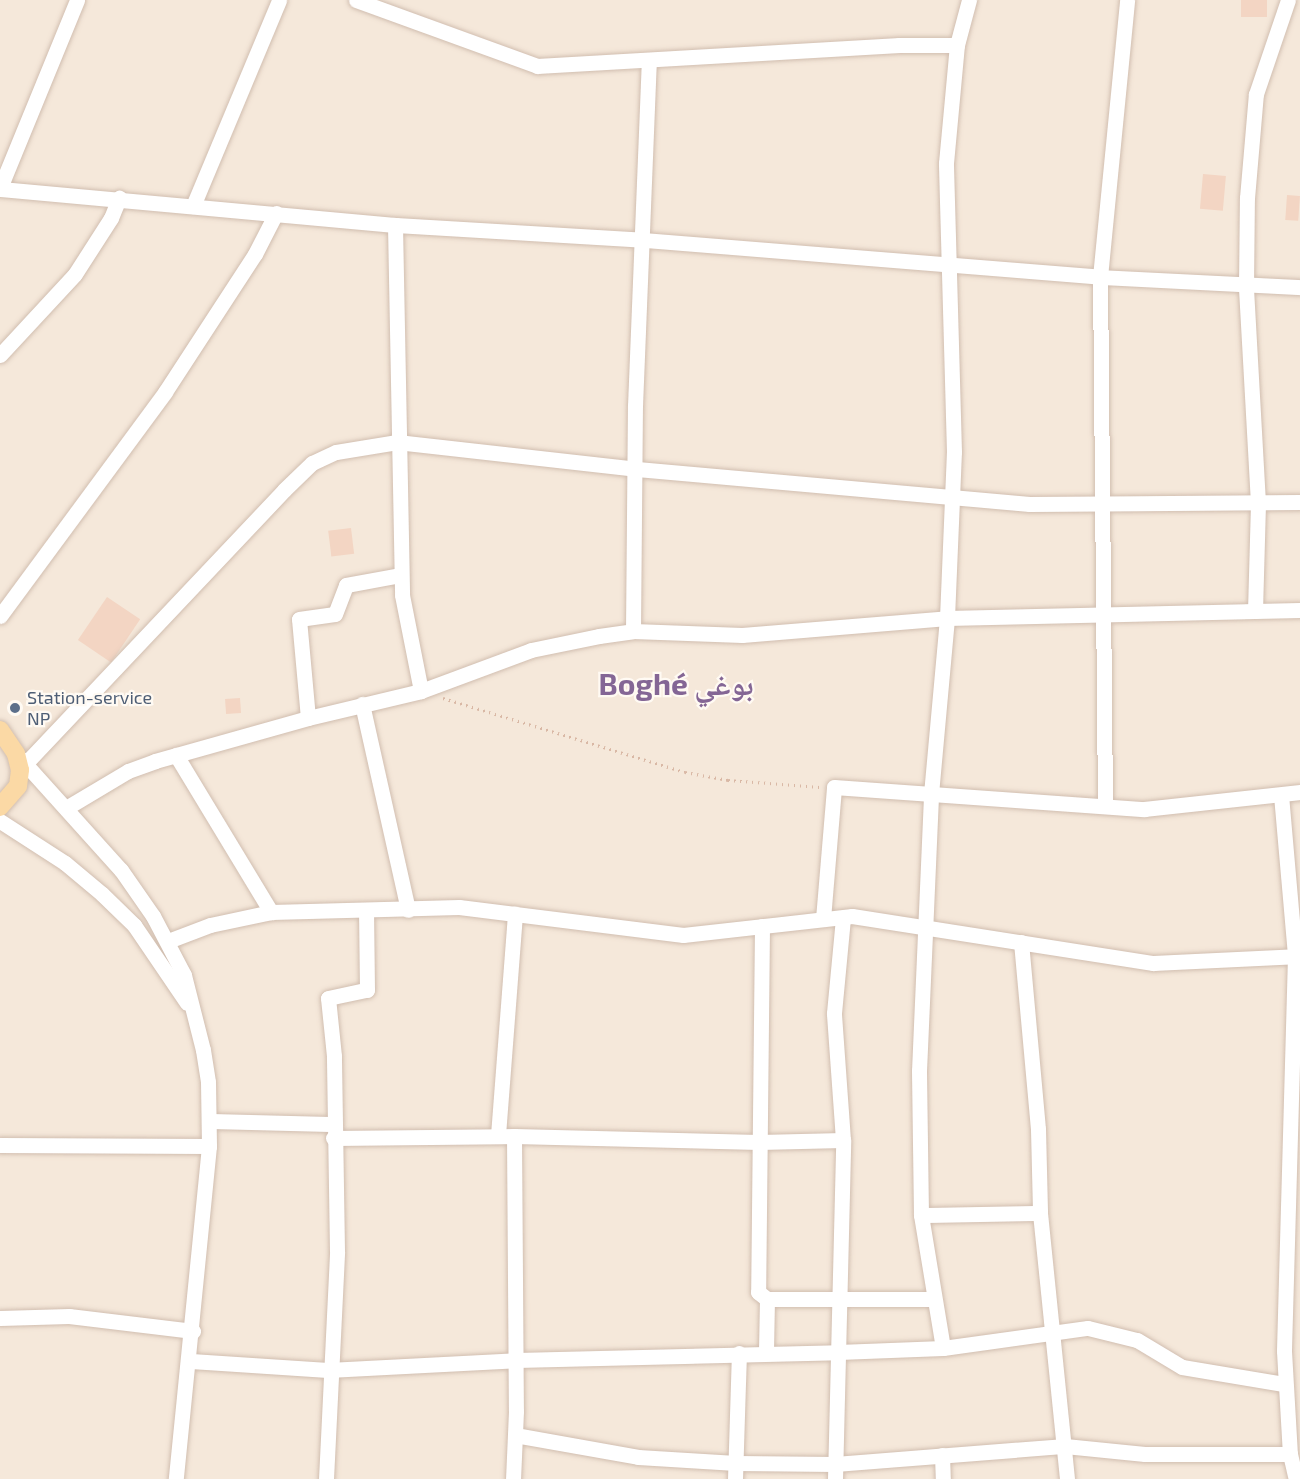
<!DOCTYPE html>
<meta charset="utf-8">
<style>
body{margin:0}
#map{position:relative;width:1300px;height:1479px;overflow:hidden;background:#fdf6ec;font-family:"Exo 2","Noto Naskh Arabic",sans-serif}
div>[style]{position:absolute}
.residential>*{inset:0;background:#f5e8da;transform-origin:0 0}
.building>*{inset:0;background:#f3d5c3;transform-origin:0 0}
.path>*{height:3px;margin-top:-1.5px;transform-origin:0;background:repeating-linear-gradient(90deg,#d9b8a5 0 1.5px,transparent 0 6px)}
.roads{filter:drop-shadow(0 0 2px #d1beb0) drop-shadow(0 0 2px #d1beb0)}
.minor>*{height:15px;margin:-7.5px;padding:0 7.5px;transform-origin:7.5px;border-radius:7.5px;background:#fff}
.major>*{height:18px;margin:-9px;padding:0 9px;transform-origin:9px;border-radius:9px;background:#fbd9a5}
.dots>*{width:16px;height:16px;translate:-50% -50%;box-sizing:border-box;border:3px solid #fffaf3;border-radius:50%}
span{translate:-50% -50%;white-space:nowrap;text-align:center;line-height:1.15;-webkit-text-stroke:4.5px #fffaf3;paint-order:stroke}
.service-label{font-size:18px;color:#4e5e75}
.left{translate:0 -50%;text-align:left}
.town-label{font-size:30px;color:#846695;font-weight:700}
</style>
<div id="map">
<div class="residential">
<div style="left:0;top:0;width:1300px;height:1479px"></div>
</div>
<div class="building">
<div style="left:1241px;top:0;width:26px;height:17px"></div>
<div style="left:1203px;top:174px;width:23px;height:35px;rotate:5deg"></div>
<div style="left:1287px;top:195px;width:13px;height:25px;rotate:4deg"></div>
<div style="left:351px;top:528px;width:26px;height:23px;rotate:83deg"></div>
<div style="left:107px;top:597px;width:40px;height:52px;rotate:34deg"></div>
<div style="left:240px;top:698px;width:15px;height:15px;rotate:86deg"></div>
</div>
<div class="path">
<div style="left:443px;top:698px;width:253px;rotate:17deg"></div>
<div style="left:685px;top:772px;width:44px;rotate:10.5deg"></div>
<div style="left:728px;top:780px;width:92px;rotate:4.4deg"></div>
</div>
<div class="roads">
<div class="minor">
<div style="left:356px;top:0;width:193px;rotate:20deg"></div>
<div style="left:537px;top:66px;width:363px;rotate:-3.3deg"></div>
<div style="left:899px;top:45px;width:58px"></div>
<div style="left:0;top:188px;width:203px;rotate:-67.7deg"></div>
<div style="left:0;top:189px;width:397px;rotate:5.2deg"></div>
<div style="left:395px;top:225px;width:249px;rotate:3.4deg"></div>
<div style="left:644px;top:240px;width:457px;rotate:4.6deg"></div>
<div style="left:1100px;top:277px;width:200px;rotate:2.9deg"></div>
<div style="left:193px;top:206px;width:223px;rotate:-67.3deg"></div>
<div style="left:395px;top:225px;width:370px;rotate:88.9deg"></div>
<div style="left:402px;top:595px;width:98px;rotate:78.8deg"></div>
<div style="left:0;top:355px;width:110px;rotate:-47.2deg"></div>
<div style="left:75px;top:274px;width:67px;rotate:-57.3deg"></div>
<div style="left:111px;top:218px;width:22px;rotate:-68deg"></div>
<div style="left:1255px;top:611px;width:108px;rotate:-88.4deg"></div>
<div style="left:1258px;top:503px;width:216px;rotate:-93.2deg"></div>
<div style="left:1246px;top:287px;width:89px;rotate:-89.4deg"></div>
<div style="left:1247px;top:198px;width:104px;rotate:-85.1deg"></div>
<div style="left:1256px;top:94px;width:99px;rotate:-71.2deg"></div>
<div style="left:0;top:616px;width:278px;rotate:-53.6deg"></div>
<div style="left:165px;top:392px;width:165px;rotate:-56.9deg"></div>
<div style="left:255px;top:254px;width:46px;rotate:-62.9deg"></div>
<div style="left:633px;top:631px;width:225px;rotate:-89.5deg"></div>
<div style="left:635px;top:406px;width:344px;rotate:-87.7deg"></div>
<div style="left:362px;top:704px;width:211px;rotate:77.4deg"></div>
<div style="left:308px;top:718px;width:99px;rotate:-95.2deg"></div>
<div style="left:299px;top:619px;width:36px;rotate:-8deg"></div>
<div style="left:335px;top:614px;width:31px;rotate:-69deg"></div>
<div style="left:346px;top:585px;width:56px;rotate:-10.3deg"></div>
<div style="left:176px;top:755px;width:184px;rotate:58.8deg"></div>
<div style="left:20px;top:758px;width:151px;rotate:48deg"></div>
<div style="left:121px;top:870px;width:56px;rotate:55.2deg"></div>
<div style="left:153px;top:916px;width:67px;rotate:62.3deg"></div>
<div style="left:184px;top:975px;width:77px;rotate:75.8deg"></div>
<div style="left:203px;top:1050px;width:32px;rotate:81deg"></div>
<div style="left:208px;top:1082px;width:64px;rotate:89.1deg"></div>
<div style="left:209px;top:1146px;width:335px;rotate:95.7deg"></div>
<div style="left:25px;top:764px;width:377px;rotate:-46.6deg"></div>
<div style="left:284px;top:490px;width:39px;rotate:-44deg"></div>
<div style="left:312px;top:463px;width:26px;rotate:-25deg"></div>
<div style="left:336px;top:452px;width:62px;rotate:-9.3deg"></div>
<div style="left:397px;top:442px;width:242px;rotate:6.4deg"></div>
<div style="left:637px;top:469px;width:394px;rotate:5.1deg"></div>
<div style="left:1029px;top:504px;width:271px;rotate:-0.4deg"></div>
<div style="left:1281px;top:795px;width:162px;rotate:85deg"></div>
<div style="left:1295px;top:956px;width:395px;rotate:91.6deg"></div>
<div style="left:1284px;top:1351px;width:103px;rotate:86.7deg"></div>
<div style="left:1290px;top:1454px;width:26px;rotate:77deg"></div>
<div style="left:1105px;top:806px;width:529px;rotate:-90.54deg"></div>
<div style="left:1100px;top:277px;width:278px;rotate:-84.4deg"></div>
<div style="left:66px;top:808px;width:72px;rotate:-30.8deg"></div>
<div style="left:128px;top:771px;width:29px;rotate:-20deg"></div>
<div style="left:155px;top:761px;width:159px;rotate:-15.7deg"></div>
<div style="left:308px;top:718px;width:116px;rotate:-13.4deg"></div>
<div style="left:421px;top:691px;width:117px;rotate:-20.4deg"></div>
<div style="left:531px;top:650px;width:69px;rotate:-11.6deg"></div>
<div style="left:599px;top:636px;width:34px;rotate:-8deg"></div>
<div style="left:633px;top:631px;width:109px;rotate:2.1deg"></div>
<div style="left:742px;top:635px;width:206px;rotate:-4.7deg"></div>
<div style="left:947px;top:618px;width:353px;rotate:-1.3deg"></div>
<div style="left:0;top:821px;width:77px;rotate:32.9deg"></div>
<div style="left:65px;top:863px;width:48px;rotate:40deg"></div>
<div style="left:102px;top:894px;width:45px;rotate:44.1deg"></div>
<div style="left:134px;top:925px;width:94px;rotate:55.8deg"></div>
<div style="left:823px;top:919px;width:132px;rotate:-85.2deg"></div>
<div style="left:834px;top:787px;width:311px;rotate:4.1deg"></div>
<div style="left:1144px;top:809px;width:157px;rotate:-6.2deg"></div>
<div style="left:762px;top:926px;width:366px;rotate:90.6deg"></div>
<div style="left:758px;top:1292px;width:11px;rotate:38deg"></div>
<div style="left:767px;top:1299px;width:166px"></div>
<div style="left:168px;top:941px;width:45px;rotate:-20.9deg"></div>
<div style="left:210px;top:925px;width:62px;rotate:-12deg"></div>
<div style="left:271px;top:912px;width:188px;rotate:-1.5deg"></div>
<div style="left:459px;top:907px;width:226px;rotate:7.1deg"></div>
<div style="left:683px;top:935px;width:170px;rotate:-6.4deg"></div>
<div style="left:852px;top:916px;width:305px;rotate:8.9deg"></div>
<div style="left:1153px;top:963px;width:147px;rotate:-2.7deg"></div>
<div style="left:1021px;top:942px;width:188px;rotate:84.8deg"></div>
<div style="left:1038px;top:1129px;width:84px;rotate:88.6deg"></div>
<div style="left:1040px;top:1213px;width:267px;rotate:84.2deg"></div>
<div style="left:209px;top:1121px;width:123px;rotate:1.4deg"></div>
<div style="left:498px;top:1135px;width:222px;rotate:-85.6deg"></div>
<div style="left:514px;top:1136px;width:245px;rotate:1.4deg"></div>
<div style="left:759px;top:1142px;width:84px;rotate:-1.4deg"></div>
<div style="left:333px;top:1138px;width:181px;rotate:-0.6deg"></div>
<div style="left:514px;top:1136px;width:275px;rotate:89.6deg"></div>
<div style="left:516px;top:1411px;width:68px;rotate:92.5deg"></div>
<div style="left:0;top:1145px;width:209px;rotate:0.3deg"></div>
<div style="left:921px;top:1215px;width:119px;rotate:-1deg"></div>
<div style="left:0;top:1318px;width:69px;rotate:-1.7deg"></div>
<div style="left:69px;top:1316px;width:125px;rotate:6.9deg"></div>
<div style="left:943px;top:1348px;width:135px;rotate:-99.4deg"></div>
<div style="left:921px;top:1215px;width:144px;rotate:-90.8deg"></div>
<div style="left:919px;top:1071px;width:277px;rotate:-87.5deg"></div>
<div style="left:931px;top:794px;width:177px;rotate:-84.8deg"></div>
<div style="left:947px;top:618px;width:166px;rotate:-87.6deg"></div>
<div style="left:954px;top:452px;width:289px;rotate:-91.6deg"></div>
<div style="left:946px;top:163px;width:119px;rotate:-84.7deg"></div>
<div style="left:957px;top:45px;width:47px;rotate:-75.1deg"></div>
<div style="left:766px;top:1351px;width:52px;rotate:-88.9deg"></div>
<div style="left:191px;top:1361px;width:137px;rotate:3.8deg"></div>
<div style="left:328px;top:1370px;width:188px;rotate:-3deg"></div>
<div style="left:516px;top:1360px;width:322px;rotate:-1.4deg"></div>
<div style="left:838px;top:1352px;width:105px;rotate:-2.2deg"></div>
<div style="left:943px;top:1348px;width:146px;rotate:-7.9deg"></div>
<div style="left:1088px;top:1328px;width:50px;rotate:13.8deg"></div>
<div style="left:1137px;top:1340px;width:52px;rotate:31deg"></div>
<div style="left:1182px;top:1367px;width:103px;rotate:9.5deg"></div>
<div style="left:515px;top:1435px;width:125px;rotate:10.1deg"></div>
<div style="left:638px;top:1457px;width:98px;rotate:3.5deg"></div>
<div style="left:736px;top:1463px;width:99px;rotate:0.6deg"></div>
<div style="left:835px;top:1464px;width:231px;rotate:-4.5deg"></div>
<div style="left:1065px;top:1446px;width:80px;rotate:5.7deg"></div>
<div style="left:1145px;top:1454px;width:145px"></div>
<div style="left:942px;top:1455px;width:24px;rotate:88deg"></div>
<div style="left:326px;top:1479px;width:228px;rotate:-87.2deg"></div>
<div style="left:337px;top:1251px;width:195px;rotate:-90.9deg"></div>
<div style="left:334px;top:1056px;width:58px;rotate:-95.9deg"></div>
<div style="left:328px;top:998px;width:40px;rotate:-12deg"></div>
<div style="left:367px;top:990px;width:78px;rotate:-90.7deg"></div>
<div style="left:735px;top:1479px;width:126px;rotate:-88.2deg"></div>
<div style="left:835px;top:1479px;width:339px;rotate:-88.6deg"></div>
<div style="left:843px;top:1140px;width:127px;rotate:-94.1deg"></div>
<div style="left:834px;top:1013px;width:96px;rotate:-84.6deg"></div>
</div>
<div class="major">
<div style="left:0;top:730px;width:29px;rotate:56deg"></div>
<div style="left:16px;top:754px;width:16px;rotate:76deg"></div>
<div style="left:20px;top:770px;width:16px;rotate:97deg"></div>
<div style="left:18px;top:786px;width:28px;rotate:131deg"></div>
</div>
</div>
<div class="dots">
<div style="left:15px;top:708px;background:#5c6f8a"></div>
</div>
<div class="service-label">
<span class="left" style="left:27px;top:708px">Station-service<br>NP</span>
</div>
<div class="town-label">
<span style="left:676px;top:683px">Boghé بوغي</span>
</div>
</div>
